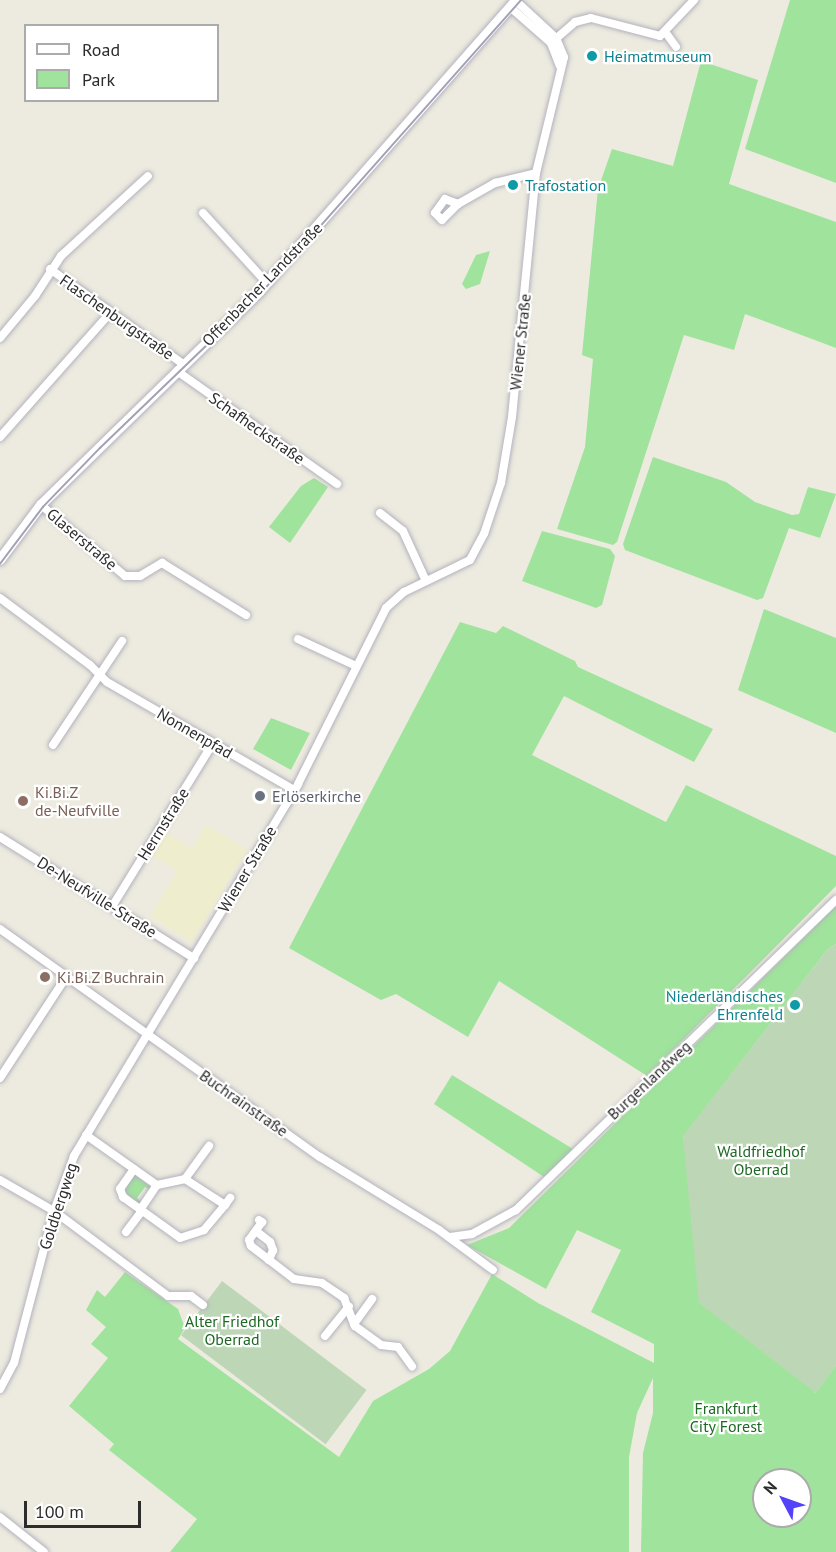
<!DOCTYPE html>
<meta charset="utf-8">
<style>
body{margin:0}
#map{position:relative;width:836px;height:1552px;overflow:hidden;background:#edebdf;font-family:"PT Sans",sans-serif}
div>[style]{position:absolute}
.education>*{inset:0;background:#eeedce}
.green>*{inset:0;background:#a0e39c}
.cemetery>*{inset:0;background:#bdd7b6;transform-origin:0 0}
.roads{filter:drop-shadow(0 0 2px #b3b2bf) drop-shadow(0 0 2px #b3b2bf)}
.minor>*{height:8px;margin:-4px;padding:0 4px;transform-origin:4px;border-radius:4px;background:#fff}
.secondary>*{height:10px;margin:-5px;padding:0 5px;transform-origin:5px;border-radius:5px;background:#fff}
.tram>*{height:1.5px;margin:-0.75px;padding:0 0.75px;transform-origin:0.75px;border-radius:0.75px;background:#a4a1b6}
.dots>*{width:16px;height:16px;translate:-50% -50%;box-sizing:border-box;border:3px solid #fff;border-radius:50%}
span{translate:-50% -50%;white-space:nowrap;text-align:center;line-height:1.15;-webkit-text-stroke:4.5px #fff;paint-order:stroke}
.culture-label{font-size:16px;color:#0d838f}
.left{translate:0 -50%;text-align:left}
.right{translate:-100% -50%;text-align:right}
.street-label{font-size:16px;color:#2c2c2c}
.education-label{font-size:16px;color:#785e54}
.worship-label{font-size:16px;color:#5b616d}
.park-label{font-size:16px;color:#1c6922}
.legend{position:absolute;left:24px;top:24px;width:195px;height:78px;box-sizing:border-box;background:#fff;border:2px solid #ababab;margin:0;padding:8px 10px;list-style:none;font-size:18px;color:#2c2c2c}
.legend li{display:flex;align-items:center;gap:12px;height:30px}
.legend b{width:30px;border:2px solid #ababab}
.north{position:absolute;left:752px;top:1468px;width:60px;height:60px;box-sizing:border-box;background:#fff;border:2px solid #ababab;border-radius:50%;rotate:311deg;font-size:16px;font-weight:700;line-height:24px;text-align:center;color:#2c2c2c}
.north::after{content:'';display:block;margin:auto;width:21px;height:27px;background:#5342f7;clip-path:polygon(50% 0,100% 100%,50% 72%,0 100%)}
.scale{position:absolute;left:24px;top:1501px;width:117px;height:27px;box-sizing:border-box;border:3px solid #2c2c2c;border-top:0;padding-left:8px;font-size:18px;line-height:21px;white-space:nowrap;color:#2c2c2c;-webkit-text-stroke:4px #fff;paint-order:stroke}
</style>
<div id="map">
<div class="education">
<div style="clip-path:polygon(206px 825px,247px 849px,192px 942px,150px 916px,177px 871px,152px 855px,166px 832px,192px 848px)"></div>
</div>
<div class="green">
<div style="clip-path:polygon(790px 0,836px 0,836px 183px,745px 149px)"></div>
<div style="clip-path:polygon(701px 61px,758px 80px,729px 184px,836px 222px,836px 348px,745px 314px,734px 350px,684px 335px,617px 542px,613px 545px,557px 529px,585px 447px,593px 359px,582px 355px,598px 189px,612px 149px,673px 166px)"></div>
<div style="clip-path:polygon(490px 251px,480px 284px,466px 289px,462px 284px,476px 255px)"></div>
<div style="clip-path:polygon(653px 457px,726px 482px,755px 502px,792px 515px,799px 514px,808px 487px,836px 494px,820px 538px,789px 528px,763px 598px,757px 600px,625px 550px,623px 544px)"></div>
<div style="clip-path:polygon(314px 478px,328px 487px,290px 543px,269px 527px,301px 486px)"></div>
<div style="clip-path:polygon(542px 531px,610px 549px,615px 556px,602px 605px,596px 608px,522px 581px)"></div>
<div style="clip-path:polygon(764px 609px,836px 638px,836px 733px,738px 690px)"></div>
<div style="clip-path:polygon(460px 622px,496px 633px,503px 626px,575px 661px,578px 667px,713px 729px,694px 762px,564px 696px,532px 755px,666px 822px,686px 785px,836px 856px,836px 886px,647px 1076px,499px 981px,468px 1037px,396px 994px,381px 1000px,289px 948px)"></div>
<div style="clip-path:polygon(271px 718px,310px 733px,291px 770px,253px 749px)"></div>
<div style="clip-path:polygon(evenodd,836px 906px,836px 944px,827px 950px,683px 1137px,815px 1393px,836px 1365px,836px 1552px,641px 1552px,643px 1453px,653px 1413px,653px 1378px,637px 1413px,629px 1457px,629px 1552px,170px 1552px,197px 1519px,109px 1450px,114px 1444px,69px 1406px,108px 1358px,91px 1344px,106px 1327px,86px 1310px,97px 1290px,105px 1297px,125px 1272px,178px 1309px,185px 1328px,178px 1339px,339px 1457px,373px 1401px,429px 1369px,450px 1351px,492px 1274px,538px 1303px,654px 1363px,654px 1344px,591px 1312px,621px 1250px,577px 1230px,546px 1289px,467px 1245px,509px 1228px,836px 906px,764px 1480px,800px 1480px,800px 1516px,764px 1516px,764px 1480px)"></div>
<div style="clip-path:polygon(452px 1075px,573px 1149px,544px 1177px,434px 1104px)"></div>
<div style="clip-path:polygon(135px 1175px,151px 1187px,150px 1190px,145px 1187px,137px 1198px,142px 1202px,138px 1204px,123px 1190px)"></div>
</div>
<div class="cemetery">
<div style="clip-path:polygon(836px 944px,836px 1365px,816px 1393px,699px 1303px,683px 1136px,827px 950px)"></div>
<div style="left:222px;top:1281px;width:181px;height:68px;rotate:37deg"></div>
</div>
<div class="roads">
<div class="minor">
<div style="left:510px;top:7px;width:55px;rotate:41.3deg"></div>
<div style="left:551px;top:43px;width:25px;rotate:69deg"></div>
<div style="left:666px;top:33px;width:17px;rotate:54deg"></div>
<div style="left:551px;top:43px;width:32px;rotate:-41deg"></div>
<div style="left:575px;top:22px;width:16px;rotate:-14deg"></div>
<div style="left:591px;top:18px;width:71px;rotate:14.6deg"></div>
<div style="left:660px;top:36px;width:50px;rotate:-46.6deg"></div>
<div style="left:458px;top:204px;width:14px;rotate:-159deg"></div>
<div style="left:445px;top:199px;width:17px;rotate:126deg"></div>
<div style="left:435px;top:213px;width:10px;rotate:45deg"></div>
<div style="left:442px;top:220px;width:23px;rotate:-45deg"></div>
<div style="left:458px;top:204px;width:43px;rotate:-29.6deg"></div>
<div style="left:495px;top:183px;width:42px;rotate:-13.7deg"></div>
<div style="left:203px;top:213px;width:95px;rotate:47.6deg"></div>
<div style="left:50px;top:269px;width:163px;rotate:35.5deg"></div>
<div style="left:0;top:338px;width:55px;rotate:-50.2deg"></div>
<div style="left:35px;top:296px;width:48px;rotate:-57deg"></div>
<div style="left:61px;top:256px;width:118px;rotate:-42.6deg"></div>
<div style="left:177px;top:371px;width:196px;rotate:35.2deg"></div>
<div style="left:0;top:437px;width:167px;rotate:-48.4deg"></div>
<div style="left:41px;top:505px;width:110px;rotate:40.2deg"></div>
<div style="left:125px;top:576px;width:15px"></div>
<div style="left:140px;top:576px;width:26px;rotate:-31deg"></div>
<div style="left:162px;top:563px;width:99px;rotate:31.8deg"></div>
<div style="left:380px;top:513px;width:29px;rotate:38deg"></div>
<div style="left:403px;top:531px;width:55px;rotate:65.3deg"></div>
<div style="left:0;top:598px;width:112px;rotate:36.7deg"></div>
<div style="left:90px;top:665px;width:24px;rotate:45deg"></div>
<div style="left:107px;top:682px;width:216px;rotate:30deg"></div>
<div style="left:298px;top:639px;width:64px;rotate:25deg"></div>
<div style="left:53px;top:745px;width:125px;rotate:-56.4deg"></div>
<div style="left:0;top:837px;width:229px;rotate:32deg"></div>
<div style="left:113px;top:905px;width:190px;rotate:-58.3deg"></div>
<div style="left:0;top:929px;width:393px;rotate:35.5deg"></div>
<div style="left:320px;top:1157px;width:140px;rotate:31.5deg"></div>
<div style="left:439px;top:1230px;width:67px;rotate:36.5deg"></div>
<div style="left:0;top:1078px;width:121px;rotate:-56.8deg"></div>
<div style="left:86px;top:1135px;width:87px;rotate:35.2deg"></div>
<div style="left:134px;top:1169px;width:24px;rotate:125deg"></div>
<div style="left:120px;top:1189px;width:9px;rotate:69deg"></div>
<div style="left:123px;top:1197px;width:70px;rotate:35.7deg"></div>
<div style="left:180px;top:1238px;width:25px;rotate:-18deg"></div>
<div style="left:204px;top:1230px;width:33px;rotate:-50deg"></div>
<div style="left:185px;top:1179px;width:48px;rotate:33deg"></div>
<div style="left:225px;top:1205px;width:9px;rotate:-54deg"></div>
<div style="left:0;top:1180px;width:62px;rotate:29.9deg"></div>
<div style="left:54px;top:1211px;width:142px;rotate:36.7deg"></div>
<div style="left:168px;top:1296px;width:23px"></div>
<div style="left:191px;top:1296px;width:15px;rotate:37deg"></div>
<div style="left:140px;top:1210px;width:30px;rotate:-56deg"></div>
<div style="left:157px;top:1185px;width:29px;rotate:-12deg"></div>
<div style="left:185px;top:1179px;width:41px;rotate:-54deg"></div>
<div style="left:259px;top:1220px;width:4px;rotate:34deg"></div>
<div style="left:262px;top:1222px;width:22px;rotate:126deg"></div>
<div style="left:249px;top:1240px;width:6px;rotate:72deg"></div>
<div style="left:251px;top:1246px;width:54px;rotate:37.5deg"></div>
<div style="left:294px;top:1279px;width:28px;rotate:8deg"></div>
<div style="left:322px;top:1283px;width:27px;rotate:34deg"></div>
<div style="left:344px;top:1298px;width:30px;rotate:69deg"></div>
<div style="left:355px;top:1326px;width:32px;rotate:36deg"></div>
<div style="left:381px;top:1345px;width:17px;rotate:7deg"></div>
<div style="left:398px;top:1347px;width:24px;rotate:54deg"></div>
<div style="left:256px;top:1231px;width:18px;rotate:38deg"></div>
<div style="left:270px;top:1242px;width:9px;rotate:69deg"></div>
<div style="left:273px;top:1250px;width:11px;rotate:112deg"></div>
<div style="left:126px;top:1232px;width:26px;rotate:-53deg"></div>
<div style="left:450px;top:1237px;width:22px;rotate:-8deg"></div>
<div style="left:472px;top:1234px;width:50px;rotate:-28.6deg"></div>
<div style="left:516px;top:1210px;width:446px;rotate:-44.1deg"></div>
<div style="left:354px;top:1324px;width:31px;rotate:-54deg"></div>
<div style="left:325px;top:1336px;width:38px;rotate:-51deg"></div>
<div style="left:0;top:1389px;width:30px;rotate:-62deg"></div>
<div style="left:14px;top:1363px;width:157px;rotate:-75.3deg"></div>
<div style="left:54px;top:1211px;width:59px;rotate:-70deg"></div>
<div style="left:74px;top:1156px;width:434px;rotate:-58.9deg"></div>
<div style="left:298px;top:784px;width:197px;rotate:-63.4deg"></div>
<div style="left:386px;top:608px;width:24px;rotate:-42deg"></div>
<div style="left:404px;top:592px;width:73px;rotate:-25.9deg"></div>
<div style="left:470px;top:560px;width:30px;rotate:-62deg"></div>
<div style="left:484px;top:534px;width:54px;rotate:-71.6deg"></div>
<div style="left:501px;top:483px;width:67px;rotate:-80.5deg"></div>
<div style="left:512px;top:417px;width:245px;rotate:-84.4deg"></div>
<div style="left:536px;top:173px;width:119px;rotate:-76.4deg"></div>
<div style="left:564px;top:57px;width:21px;rotate:-113deg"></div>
<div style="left:556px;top:38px;width:54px;rotate:-137.2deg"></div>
<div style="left:0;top:1517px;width:56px;rotate:38.5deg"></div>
</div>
<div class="secondary">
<div style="left:0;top:560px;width:69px;rotate:-53.3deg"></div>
<div style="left:41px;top:505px;width:306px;rotate:-44.3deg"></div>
<div style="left:260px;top:291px;width:388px;rotate:-48.6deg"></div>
</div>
</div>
<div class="tram">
<div style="left:0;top:564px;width:71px;rotate:-53deg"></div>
<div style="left:43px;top:507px;width:82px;rotate:-46deg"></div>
<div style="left:100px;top:448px;width:225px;rotate:-43.9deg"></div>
<div style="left:262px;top:292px;width:390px;rotate:-48.4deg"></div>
</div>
<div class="dots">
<div style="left:592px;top:56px;background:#0f9aa8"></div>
<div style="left:513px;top:185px;background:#0f9aa8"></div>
<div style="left:260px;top:796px;background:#6b7280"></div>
<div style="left:23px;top:801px;background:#8d6e63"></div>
<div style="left:45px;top:977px;background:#8d6e63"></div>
<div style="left:795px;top:1005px;background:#0f9aa8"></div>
</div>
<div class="culture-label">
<span class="left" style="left:604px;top:56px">Heimatmuseum</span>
<span class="left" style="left:525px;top:185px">Trafostation</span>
<span class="right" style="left:783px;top:1005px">Niederländisches<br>Ehrenfeld</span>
</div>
<div class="street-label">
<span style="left:262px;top:284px;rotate:-46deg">Offenbacher Landstraße</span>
<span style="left:117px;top:317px;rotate:35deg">Flaschenburgstraße</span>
<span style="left:520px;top:342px;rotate:-84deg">Wiener Straße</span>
<span style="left:257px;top:428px;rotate:35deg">Schafheckstraße</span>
<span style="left:82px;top:539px;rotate:40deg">Glaserstraße</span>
<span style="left:195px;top:733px;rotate:30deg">Nonnenpfad</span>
<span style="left:163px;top:824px;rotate:-58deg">Herrnstraße</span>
<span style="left:247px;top:869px;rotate:-59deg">Wiener Straße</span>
<span style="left:97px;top:897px;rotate:32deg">De-Neufville-Straße</span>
<span style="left:649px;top:1080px;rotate:-43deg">Burgenlandweg</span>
<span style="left:244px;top:1103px;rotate:35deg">Buchrainstraße</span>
<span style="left:58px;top:1206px;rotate:-72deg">Goldbergweg</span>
</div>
<div class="education-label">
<span class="left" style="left:35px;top:801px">Ki.Bi.Z<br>de-Neufville</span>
<span class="left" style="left:57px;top:977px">Ki.Bi.Z Buchrain</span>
</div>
<div class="worship-label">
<span class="left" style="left:272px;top:796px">Erlöserkirche</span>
</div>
<div class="park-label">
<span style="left:761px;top:1160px">Waldfriedhof<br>Oberrad</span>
<span style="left:232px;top:1330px">Alter Friedhof<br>Oberrad</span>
<span style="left:726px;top:1417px">Frankfurt<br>City Forest</span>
</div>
<ul class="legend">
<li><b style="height:8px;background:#fff"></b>Road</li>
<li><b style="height:16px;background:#a0e39c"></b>Park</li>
</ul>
<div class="north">N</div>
<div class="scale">100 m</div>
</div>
